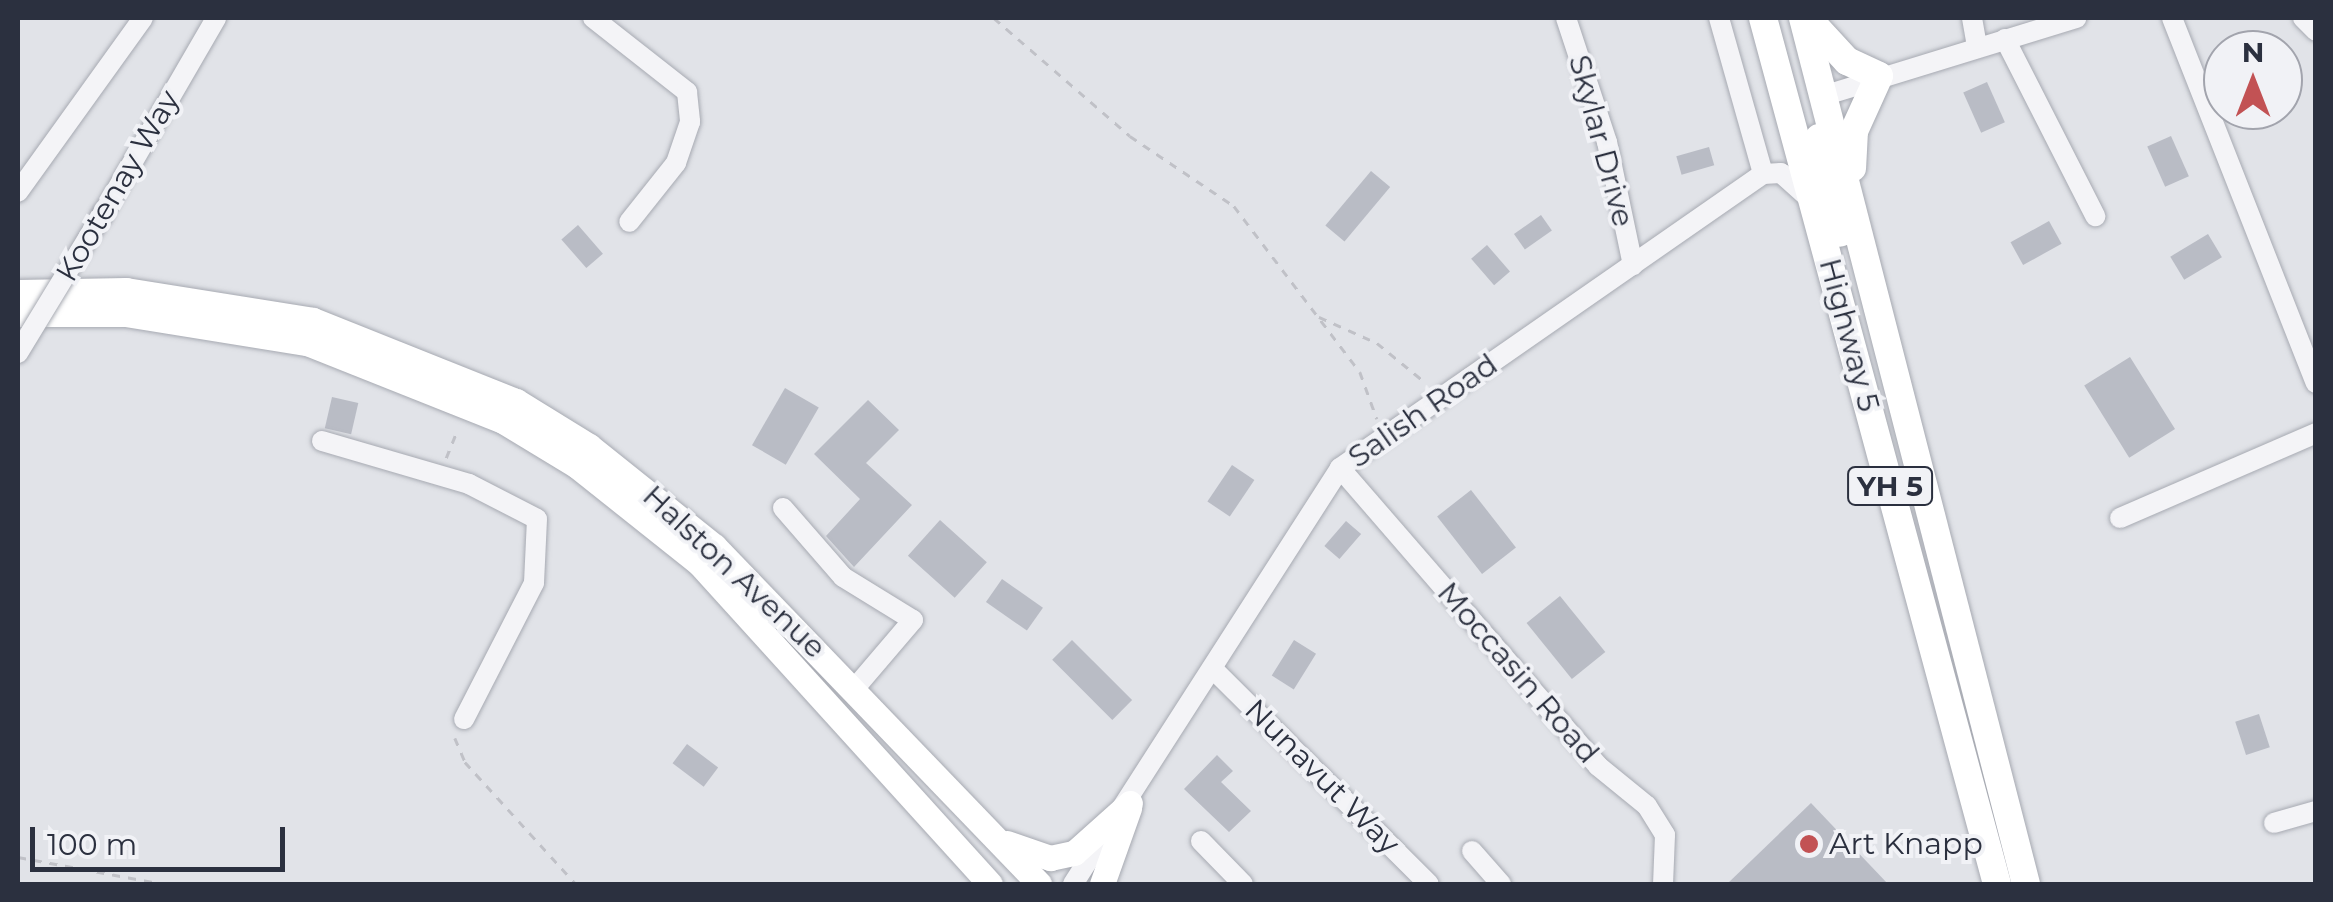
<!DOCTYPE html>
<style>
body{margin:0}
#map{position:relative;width:2333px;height:902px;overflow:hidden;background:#e1e3e8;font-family:Montserrat,sans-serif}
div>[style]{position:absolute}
.building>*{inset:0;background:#b9bcc5;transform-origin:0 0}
.path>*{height:2.5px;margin-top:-1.25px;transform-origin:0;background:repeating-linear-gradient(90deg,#c0c1c7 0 8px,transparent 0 16px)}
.roads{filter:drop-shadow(0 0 2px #a7aab2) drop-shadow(0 0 2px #a7aab2)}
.minor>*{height:20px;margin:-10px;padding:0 10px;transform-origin:10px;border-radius:10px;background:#f4f4f7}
.major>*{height:25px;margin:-12.5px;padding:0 12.5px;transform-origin:12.5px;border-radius:12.5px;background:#fff}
.highway>*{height:28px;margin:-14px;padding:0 14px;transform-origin:14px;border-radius:14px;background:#fff}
.bridges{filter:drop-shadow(0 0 2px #a7aab2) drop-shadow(0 0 2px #a7aab2)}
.minor-bridge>*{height:20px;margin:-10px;padding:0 10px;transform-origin:10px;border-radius:10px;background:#f4f4f7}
.dots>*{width:28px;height:28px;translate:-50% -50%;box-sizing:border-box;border:5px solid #f1f2f6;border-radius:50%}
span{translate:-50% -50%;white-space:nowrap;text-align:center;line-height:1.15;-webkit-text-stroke:8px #f1f2f6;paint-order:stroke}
.shield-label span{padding:2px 8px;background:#f1f2f6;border:2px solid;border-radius:8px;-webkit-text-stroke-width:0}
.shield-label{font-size:28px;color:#2b303f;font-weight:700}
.street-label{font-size:30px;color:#2b303f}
.poi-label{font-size:30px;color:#2b303f}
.left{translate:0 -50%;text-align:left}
.frame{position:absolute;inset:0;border:20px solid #2b303f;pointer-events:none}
.north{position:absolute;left:2203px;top:30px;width:100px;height:100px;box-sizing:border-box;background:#f1f2f6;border:2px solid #a2a4ad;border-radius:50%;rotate:0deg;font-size:28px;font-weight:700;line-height:40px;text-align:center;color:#2b303f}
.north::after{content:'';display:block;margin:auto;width:35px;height:45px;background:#c25254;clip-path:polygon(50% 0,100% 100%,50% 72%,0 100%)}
.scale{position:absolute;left:30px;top:827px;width:255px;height:45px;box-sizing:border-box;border:5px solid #2b303f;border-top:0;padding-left:12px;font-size:30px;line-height:35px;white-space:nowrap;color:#2b303f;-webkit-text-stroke:8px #f1f2f6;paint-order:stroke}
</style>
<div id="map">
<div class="building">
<div style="left:1987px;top:82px;width:44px;height:26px;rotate:66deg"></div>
<div style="left:2171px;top:136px;width:44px;height:26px;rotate:66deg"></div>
<div style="left:1709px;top:147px;width:19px;height:34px;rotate:74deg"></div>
<div style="left:1371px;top:171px;width:25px;height:71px;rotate:40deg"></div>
<div style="left:1541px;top:215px;width:19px;height:33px;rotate:55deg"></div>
<div style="left:2049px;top:221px;width:26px;height:44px;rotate:61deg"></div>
<div style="left:578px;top:225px;width:38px;height:22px;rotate:49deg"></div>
<div style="left:2208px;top:234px;width:27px;height:44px;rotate:59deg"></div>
<div style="left:1487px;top:245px;width:35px;height:21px;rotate:49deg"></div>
<div style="left:2130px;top:357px;width:85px;height:54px;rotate:58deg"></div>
<div style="left:785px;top:388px;width:39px;height:66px;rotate:30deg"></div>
<div style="left:332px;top:397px;width:27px;height:32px;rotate:13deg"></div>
<div style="clip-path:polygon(868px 400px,899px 430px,866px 463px,912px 505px,854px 567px,826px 536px,860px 499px,814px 454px)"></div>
<div style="left:1232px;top:465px;width:27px;height:44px;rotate:34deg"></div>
<div style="left:1471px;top:490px;width:73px;height:43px;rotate:52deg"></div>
<div style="left:940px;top:520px;width:63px;height:48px;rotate:42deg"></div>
<div style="left:1346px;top:521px;width:20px;height:33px;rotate:41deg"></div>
<div style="left:1002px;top:579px;width:50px;height:28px;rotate:35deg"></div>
<div style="left:1560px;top:596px;width:72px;height:43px;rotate:51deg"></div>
<div style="left:1072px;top:640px;width:85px;height:28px;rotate:45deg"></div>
<div style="left:1294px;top:640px;width:26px;height:42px;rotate:32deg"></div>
<div style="left:2259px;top:714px;width:35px;height:25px;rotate:72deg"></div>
<div style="left:687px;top:744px;width:39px;height:24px;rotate:37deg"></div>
<div style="clip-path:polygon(1217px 755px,1233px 771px,1221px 782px,1251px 811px,1229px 832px,1184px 789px)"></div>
<div style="clip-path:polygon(1811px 803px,1888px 884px,1727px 884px)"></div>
</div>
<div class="path">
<div style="left:994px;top:18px;width:180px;rotate:40.9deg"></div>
<div style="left:1130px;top:136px;width:125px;rotate:33.9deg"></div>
<div style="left:1234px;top:206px;width:208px;rotate:52.8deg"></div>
<div style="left:1360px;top:372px;width:50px;rotate:70.1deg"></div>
<div style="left:1319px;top:317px;width:64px;rotate:24.1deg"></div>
<div style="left:1377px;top:343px;width:63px;rotate:39.2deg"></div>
<div style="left:446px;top:458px;width:31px;rotate:-68deg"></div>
<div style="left:455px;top:738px;width:26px;rotate:67deg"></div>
<div style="left:465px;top:762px;width:165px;rotate:47.7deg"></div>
<div style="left:18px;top:857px;width:148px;rotate:10.5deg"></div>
<div style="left:506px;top:884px;width:36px"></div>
</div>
<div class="roads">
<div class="minor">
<div style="left:593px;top:18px;width:120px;rotate:38.2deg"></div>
<div style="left:687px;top:92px;width:30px;rotate:84deg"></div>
<div style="left:690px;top:122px;width:43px;rotate:108.9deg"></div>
<div style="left:676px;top:163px;width:75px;rotate:128.5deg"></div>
<div style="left:1566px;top:18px;width:131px;rotate:71.7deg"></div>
<div style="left:1607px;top:142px;width:126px;rotate:78.1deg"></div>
<div style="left:1719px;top:18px;width:162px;rotate:74.2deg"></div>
<div style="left:1972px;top:18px;width:29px;rotate:80deg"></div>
<div style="left:2172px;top:18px;width:392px;rotate:68.5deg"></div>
<div style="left:2303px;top:18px;width:18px;rotate:45deg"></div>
<div style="left:2005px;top:39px;width:199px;rotate:63deg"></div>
<div style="left:1826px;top:95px;width:262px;rotate:-17.1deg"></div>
<div style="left:18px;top:192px;width:214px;rotate:-54.3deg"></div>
<div style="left:102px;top:215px;width:228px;rotate:-59.9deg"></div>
<div style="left:322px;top:441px;width:153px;rotate:16.3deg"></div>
<div style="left:469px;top:484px;width:76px;rotate:27.2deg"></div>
<div style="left:537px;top:519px;width:64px;rotate:92.7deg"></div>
<div style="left:534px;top:583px;width:153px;rotate:117.2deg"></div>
<div style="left:1340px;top:468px;width:394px;rotate:49.1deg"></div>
<div style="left:1598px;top:766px;width:63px;rotate:39.2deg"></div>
<div style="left:1647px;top:806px;width:34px;rotate:58deg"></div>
<div style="left:1665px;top:835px;width:49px;rotate:92.3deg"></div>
<div style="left:783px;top:508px;width:91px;rotate:49deg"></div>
<div style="left:843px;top:577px;width:82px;rotate:31.6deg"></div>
<div style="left:913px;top:620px;width:89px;rotate:130.5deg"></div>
<div style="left:2120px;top:518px;width:214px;rotate:-23.4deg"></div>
<div style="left:1214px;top:670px;width:303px;rotate:44.9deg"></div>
<div style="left:2274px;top:823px;width:44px;rotate:-15.9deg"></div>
<div style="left:1201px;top:841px;width:60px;rotate:45.7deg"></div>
<div style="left:1472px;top:851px;width:44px;rotate:48.7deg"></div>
<div style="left:1073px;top:884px;width:494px;rotate:-57.3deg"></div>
<div style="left:1340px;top:468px;width:515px;rotate:-34.8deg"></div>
<div style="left:1763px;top:174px;width:18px;rotate:-3deg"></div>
<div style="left:1781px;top:173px;width:42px;rotate:42.1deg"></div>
</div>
<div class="major">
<div style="left:18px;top:292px;width:108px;rotate:-1.1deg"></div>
<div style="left:126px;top:290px;width:189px;rotate:9.1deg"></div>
<div style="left:313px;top:320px;width:219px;rotate:21.8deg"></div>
<div style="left:516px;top:401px;width:86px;rotate:31.7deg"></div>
<div style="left:589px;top:446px;width:160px;rotate:38.7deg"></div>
<div style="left:714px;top:546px;width:469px;rotate:46.1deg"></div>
<div style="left:18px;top:314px;width:107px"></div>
<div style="left:125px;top:314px;width:184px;rotate:9.1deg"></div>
<div style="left:307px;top:343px;width:211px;rotate:21.7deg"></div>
<div style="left:503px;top:421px;width:87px;rotate:31.3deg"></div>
<div style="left:577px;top:466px;width:156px;rotate:38.5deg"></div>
<div style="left:699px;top:563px;width:433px;rotate:47.8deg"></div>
<div style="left:1007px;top:843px;width:46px;rotate:19.2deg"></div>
<div style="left:1050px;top:858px;width:25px;rotate:-12deg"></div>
<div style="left:1074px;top:853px;width:75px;rotate:-41.8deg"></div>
<div style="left:1102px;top:884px;width:81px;rotate:-70.4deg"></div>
</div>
<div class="highway">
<div style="left:1763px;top:18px;width:897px;rotate:74.88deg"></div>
<div style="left:1803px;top:18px;width:894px;rotate:75.56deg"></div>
<div style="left:1811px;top:22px;width:53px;rotate:47.3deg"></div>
<div style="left:1847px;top:61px;width:35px;rotate:25deg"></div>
<div style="left:1879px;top:76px;width:60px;rotate:114.4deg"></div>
<div style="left:1854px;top:131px;width:37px;rotate:93deg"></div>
<div style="left:1819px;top:138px;width:97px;rotate:77.5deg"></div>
</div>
</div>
<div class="bridges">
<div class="minor-bridge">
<div style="left:18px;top:353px;width:162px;rotate:-58.7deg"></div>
</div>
</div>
<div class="dots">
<div style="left:1809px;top:844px;background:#c25254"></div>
</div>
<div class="shield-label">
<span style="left:1890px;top:486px">YH 5</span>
</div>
<div class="street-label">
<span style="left:1601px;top:141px;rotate:75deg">Skylar Drive</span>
<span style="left:118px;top:186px;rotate:-60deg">Kootenay Way</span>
<span style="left:1849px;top:335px;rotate:75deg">Highway 5</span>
<span style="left:1423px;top:411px;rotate:-35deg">Salish Road</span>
<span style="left:734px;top:572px;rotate:43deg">Halston Avenue</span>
<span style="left:1518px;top:673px;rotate:49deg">Moccasin Road</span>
<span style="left:1322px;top:777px;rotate:45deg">Nunavut Way</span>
</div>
<div class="poi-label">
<span class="left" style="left:1829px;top:844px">Art Knapp</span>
</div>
<div class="frame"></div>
<div class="north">N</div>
<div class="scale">100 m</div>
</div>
